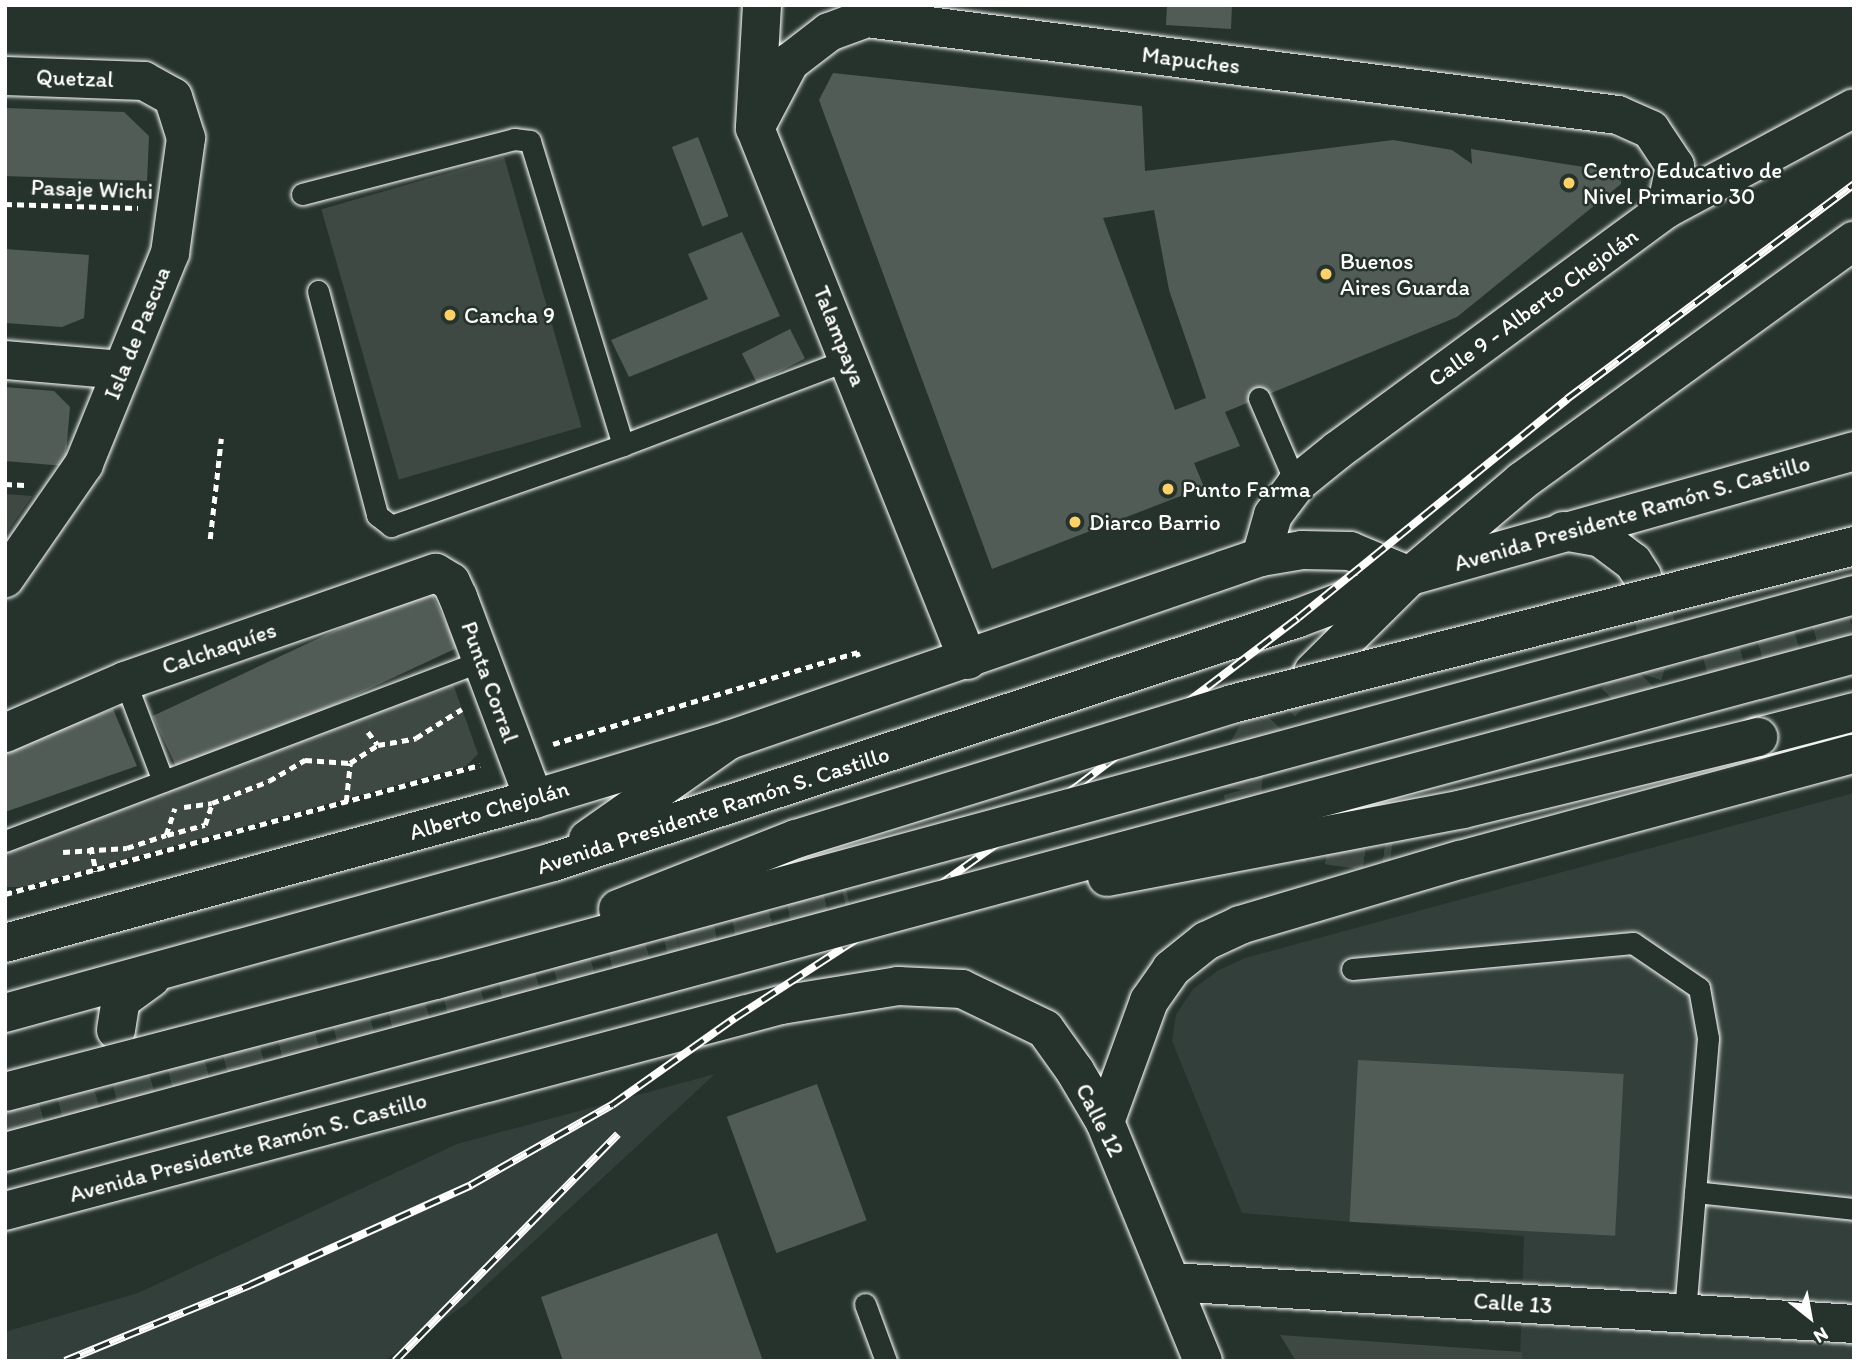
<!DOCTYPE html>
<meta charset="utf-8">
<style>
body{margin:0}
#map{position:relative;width:1859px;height:1366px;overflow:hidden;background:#26332d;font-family:Itim,sans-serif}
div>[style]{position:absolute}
.built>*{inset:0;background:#333f3a}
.green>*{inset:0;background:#3e4944;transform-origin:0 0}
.building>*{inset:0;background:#515c57;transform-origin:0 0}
.secondary-tunnel>*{height:38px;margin-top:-19px;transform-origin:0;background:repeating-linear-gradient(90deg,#3c4742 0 38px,transparent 0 57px)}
.path>*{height:4.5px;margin-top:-2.25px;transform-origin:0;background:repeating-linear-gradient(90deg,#fff 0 7px,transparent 0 12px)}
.roads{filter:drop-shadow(0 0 2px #fff) drop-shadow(0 0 2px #fff)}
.service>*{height:21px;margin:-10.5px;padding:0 10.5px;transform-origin:10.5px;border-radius:10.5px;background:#26332d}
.minor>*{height:38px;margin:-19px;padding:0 19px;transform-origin:19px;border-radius:19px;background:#26332d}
.tertiary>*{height:38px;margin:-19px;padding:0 19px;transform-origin:19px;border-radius:19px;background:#26332d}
.secondary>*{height:38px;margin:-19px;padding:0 19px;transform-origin:19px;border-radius:19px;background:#26332d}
.motorway>*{height:38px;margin:-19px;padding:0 19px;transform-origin:19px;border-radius:19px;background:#26332d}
.rail>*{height:8px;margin-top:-4px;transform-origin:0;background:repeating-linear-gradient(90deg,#26332d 0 16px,#fff 0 32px);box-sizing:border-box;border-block:2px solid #fff}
.bridges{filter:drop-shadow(0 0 2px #fff) drop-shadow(0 0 2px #fff)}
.motorway-bridge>*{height:38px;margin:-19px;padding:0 19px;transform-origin:19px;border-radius:19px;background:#26332d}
.dots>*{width:19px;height:19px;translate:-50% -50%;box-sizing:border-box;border:4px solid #26332d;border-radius:50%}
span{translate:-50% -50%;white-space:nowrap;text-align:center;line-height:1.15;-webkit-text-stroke:5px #26332d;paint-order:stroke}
.street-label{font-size:23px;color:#fff}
.poi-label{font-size:23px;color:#fff}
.left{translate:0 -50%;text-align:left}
.frame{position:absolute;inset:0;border:7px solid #fff;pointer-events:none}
.north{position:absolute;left:1775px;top:1282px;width:70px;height:70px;-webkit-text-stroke:5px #26332d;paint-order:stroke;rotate:149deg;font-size:19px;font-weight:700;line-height:28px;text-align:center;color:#fff}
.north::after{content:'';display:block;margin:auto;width:24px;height:32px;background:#fff;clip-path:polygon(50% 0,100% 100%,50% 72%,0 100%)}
</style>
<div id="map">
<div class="built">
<div style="clip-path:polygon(1854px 793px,1854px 1361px,1520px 1361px,1524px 1236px,1242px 1213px,1172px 1041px,1176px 1015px,1193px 989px,1219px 970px,1245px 958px)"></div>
<div style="clip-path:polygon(715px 1074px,466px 1304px,384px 1361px,5px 1361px,5px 1332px,138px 1293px,457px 1144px)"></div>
</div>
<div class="green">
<div style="left:504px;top:157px;width:281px;height:190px;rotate:74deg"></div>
<div style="clip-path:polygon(5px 494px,32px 496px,5px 535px)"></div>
<div style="clip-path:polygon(453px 684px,478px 754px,466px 766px,22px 887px,5px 887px,5px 846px)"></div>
<div style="clip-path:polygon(1280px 1335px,1522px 1352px,1522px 1361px,1296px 1361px)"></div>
</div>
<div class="building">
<div style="clip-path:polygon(1167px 5px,1232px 5px,1231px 29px,1166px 25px)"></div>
<div style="clip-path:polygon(evenodd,833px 73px,1142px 106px,1145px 171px,1393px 140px,1452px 150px,1472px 164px,1471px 149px,1621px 173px,1621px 184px,1457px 317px,1225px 412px,1240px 446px,1194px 463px,1204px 487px,992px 569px,819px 100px,833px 73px,1154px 210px,1169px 290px,1206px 398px,1175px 410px,1103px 218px,1154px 210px)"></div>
<div style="clip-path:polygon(5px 108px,124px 112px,149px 136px,147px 181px,5px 176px)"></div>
<div style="left:698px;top:137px;width:85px;height:28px;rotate:69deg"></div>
<div style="clip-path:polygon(742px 232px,780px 316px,629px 377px,611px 340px,708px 299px,688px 254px)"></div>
<div style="clip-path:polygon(5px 249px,89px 255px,84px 318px,62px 327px,5px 323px)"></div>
<div style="left:790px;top:329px;width:33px;height:54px;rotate:63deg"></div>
<div style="clip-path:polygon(5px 387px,54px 391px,70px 407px,65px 466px,5px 461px)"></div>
<div style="left:429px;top:587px;width:67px;height:305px;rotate:65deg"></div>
<div style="clip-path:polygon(113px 709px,137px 766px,5px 812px,5px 748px)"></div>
<div style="left:1358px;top:1060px;width:266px;height:162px;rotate:3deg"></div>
<div style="left:817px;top:1084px;width:145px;height:96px;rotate:70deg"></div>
<div style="clip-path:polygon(717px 1233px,763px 1361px,563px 1361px,541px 1297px)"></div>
</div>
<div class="secondary-tunnel">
<div style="left:1708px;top:675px;width:152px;rotate:-16.4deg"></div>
<div style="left:1308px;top:676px;width:63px;rotate:134.4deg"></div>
<div style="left:1264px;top:721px;width:38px;rotate:119deg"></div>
<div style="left:1246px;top:754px;width:36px;rotate:96deg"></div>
<div style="left:1242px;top:790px;width:24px;rotate:75deg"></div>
<div style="left:1248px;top:813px;width:34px;rotate:47deg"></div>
<div style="left:1271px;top:838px;width:121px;rotate:7.6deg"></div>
<div style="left:1615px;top:702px;width:40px;rotate:-45deg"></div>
<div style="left:1643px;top:674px;width:40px;rotate:-71.1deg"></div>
<div style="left:1656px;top:636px;width:40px;rotate:-94.3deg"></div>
<div style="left:1653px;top:596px;width:23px;rotate:-119deg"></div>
<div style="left:5px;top:1123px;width:697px;rotate:-14.87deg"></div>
<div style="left:679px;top:944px;width:175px;rotate:-12.2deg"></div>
</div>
<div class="path">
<div style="left:5px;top:204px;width:133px;rotate:1.7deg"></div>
<div style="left:5px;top:484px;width:20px;rotate:3deg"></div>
<div style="left:210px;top:539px;width:101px;rotate:-83.7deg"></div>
<div style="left:368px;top:732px;width:16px;rotate:52deg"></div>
<div style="left:553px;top:744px;width:318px;rotate:-16.8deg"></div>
<div style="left:857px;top:652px;width:5px;rotate:68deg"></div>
<div style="left:346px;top:802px;width:39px;rotate:-84deg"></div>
<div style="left:184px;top:807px;width:28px;rotate:-8deg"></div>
<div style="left:212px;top:803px;width:61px;rotate:-21.1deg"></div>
<div style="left:269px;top:781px;width:42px;rotate:-30.3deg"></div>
<div style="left:305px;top:760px;width:45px;rotate:3.8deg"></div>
<div style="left:350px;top:763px;width:33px;rotate:-33deg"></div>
<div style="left:378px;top:745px;width:39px;rotate:-10deg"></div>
<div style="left:416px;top:738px;width:54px;rotate:-32.2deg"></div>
<div style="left:167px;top:835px;width:39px;rotate:-15deg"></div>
<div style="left:205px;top:825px;width:23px;rotate:-72deg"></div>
<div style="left:91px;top:847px;width:25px;rotate:78deg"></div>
<div style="left:63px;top:852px;width:64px;rotate:-3.6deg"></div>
<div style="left:127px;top:848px;width:41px;rotate:-18.4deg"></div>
<div style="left:166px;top:835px;width:28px;rotate:-72deg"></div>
<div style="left:5px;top:894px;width:492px;rotate:-15.2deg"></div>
</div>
<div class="roads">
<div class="service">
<div style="left:302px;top:194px;width:219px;rotate:-14.5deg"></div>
<div style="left:514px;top:139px;width:16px;rotate:7deg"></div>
<div style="left:530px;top:141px;width:318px;rotate:73deg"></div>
<div style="left:318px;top:291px;width:232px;rotate:75.2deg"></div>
<div style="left:377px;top:515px;width:18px;rotate:38deg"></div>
<div style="left:391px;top:526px;width:246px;rotate:-19.2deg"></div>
<div style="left:623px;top:445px;width:242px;rotate:-20.8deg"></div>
<div style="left:1259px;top:398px;width:94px;rotate:66.7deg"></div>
<div style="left:125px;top:681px;width:107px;rotate:69.2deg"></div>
<div style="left:5px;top:841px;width:509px;rotate:-20.71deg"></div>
<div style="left:1352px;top:969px;width:282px;rotate:-5.3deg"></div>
<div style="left:1633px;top:943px;width:80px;rotate:34.3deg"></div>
<div style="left:1699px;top:988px;width:51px;rotate:79.8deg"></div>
<div style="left:1708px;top:1038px;width:276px;rotate:94.8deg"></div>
<div style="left:1695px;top:1192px;width:160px;rotate:6.1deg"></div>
<div style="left:865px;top:1304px;width:61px;rotate:69.8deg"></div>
</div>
<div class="minor">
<div style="left:762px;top:5px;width:123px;rotate:93.3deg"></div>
<div style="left:755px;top:128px;width:573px;rotate:68.18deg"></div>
<div style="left:5px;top:76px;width:139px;rotate:2.1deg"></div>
<div style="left:144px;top:81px;width:33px;rotate:29deg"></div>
<div style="left:173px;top:97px;width:43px;rotate:72.4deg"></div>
<div style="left:186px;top:138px;width:116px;rotate:97.9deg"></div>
<div style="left:170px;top:253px;width:228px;rotate:112.2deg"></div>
<div style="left:84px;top:464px;width:139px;rotate:124.7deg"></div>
<div style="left:755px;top:128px;width:75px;rotate:-62.1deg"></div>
<div style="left:790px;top:62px;width:49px;rotate:-37.6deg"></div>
<div style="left:829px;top:32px;width:40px;rotate:-20.2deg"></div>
<div style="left:867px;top:18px;width:757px;rotate:7.36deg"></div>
<div style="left:1618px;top:115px;width:36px;rotate:24deg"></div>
<div style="left:1651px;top:130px;width:43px;rotate:56.3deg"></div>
<div style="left:1675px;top:166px;width:44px;rotate:101.8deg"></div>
<div style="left:5px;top:360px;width:116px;rotate:4.9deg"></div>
<div style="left:1261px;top:557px;width:44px;rotate:-74.1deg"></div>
<div style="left:1273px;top:515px;width:39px;rotate:-53deg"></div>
<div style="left:1296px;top:484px;width:54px;rotate:-39deg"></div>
<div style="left:1338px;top:450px;width:407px;rotate:-36.3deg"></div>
<div style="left:1666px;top:209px;width:213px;rotate:-28.2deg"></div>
<div style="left:5px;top:733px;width:131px;rotate:-23.4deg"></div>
<div style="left:125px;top:681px;width:329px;rotate:-19.2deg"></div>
<div style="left:436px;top:573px;width:17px;rotate:31deg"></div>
<div style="left:451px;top:582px;width:17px;rotate:65deg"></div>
<div style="left:458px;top:597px;width:216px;rotate:69.4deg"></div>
<div style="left:1460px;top:860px;width:408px;rotate:-15.1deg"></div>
<div style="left:1172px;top:1282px;width:683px;rotate:3.52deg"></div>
</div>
<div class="tertiary">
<div style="left:5px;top:943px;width:548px;rotate:-15.23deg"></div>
<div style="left:534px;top:799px;width:204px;rotate:-16.8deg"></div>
<div style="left:729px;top:740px;width:563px;rotate:-18.98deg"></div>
<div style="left:1261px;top:557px;width:42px;rotate:-9.7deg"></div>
<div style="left:1302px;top:550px;width:48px;rotate:1.2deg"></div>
<div style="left:1350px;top:551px;width:65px;rotate:22.6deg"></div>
</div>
<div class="secondary">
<div style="left:1563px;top:531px;width:39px;rotate:10deg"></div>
<div style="left:1601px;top:538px;width:40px;rotate:37deg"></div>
<div style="left:1633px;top:562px;width:17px;rotate:57deg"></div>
<div style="left:1313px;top:672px;width:136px;rotate:-44.7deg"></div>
<div style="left:1410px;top:576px;width:147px;rotate:-40.3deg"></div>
<div style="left:1522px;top:481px;width:410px;rotate:-35.9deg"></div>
<div style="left:588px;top:839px;width:172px;rotate:-35.1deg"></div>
<div style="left:5px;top:1013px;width:568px;rotate:-15.41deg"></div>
<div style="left:553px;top:862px;width:784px;rotate:-18.13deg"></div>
<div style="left:1298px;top:618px;width:120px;rotate:-20.6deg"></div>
<div style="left:1410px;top:576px;width:461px;rotate:-15.7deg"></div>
<div style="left:116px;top:1030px;width:30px;rotate:-81deg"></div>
<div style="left:121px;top:1000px;width:37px;rotate:-36deg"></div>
<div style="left:1105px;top:1122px;width:129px;rotate:-70deg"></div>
<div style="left:1149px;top:1001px;width:39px;rotate:-55deg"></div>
<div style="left:1171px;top:969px;width:45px;rotate:-38.7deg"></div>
<div style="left:1206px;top:941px;width:38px;rotate:-25deg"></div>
<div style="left:1240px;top:925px;width:229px;rotate:-16.5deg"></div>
<div style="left:5px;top:1211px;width:803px;rotate:-14.87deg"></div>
<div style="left:781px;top:1005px;width:119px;rotate:-9.2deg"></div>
<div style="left:898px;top:986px;width:64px;rotate:2.7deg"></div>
<div style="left:962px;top:989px;width:92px;rotate:25.7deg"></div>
<div style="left:1045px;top:1029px;width:52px;rotate:54.5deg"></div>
<div style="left:1075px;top:1071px;width:59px;rotate:59.5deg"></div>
<div style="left:1105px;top:1122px;width:258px;rotate:67.7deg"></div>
</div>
<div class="motorway">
<div style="left:1758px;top:737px;width:99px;rotate:-14.6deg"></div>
</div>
</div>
<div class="rail">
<div style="left:65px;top:1361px;width:200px;rotate:-22.3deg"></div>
<div style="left:250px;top:1285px;width:243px;rotate:-24.3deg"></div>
<div style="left:471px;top:1185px;width:162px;rotate:-29.6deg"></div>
<div style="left:612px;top:1105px;width:151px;rotate:-35.3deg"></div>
<div style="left:735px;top:1018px;width:242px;rotate:-33deg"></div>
<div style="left:938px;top:886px;width:175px;rotate:-35.7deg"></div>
<div style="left:1080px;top:784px;width:274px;rotate:-37.3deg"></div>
<div style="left:1298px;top:618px;width:347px;rotate:-39.1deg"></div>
<div style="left:1567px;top:399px;width:359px;rotate:-36.8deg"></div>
<div style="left:395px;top:1361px;width:318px;rotate:-45.5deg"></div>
</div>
<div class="bridges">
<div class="motorway-bridge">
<div style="left:1107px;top:877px;width:362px;rotate:-10.8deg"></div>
<div style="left:1463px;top:809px;width:304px;rotate:-13.7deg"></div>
<div style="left:618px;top:909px;width:191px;rotate:-21.5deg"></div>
<div style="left:796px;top:839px;width:456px;rotate:-17.2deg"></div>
<div style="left:1232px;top:704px;width:642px;rotate:-14.25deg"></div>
<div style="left:5px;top:1092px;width:445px;rotate:-14.6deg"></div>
<div style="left:436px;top:980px;width:1469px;rotate:-15.19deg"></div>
<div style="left:5px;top:1152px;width:1915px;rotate:-15.07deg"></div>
</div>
</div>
<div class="dots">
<div style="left:1569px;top:183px;background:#ffd166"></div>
<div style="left:1326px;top:274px;background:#ffd166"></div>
<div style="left:450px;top:315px;background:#ffd166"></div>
<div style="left:1168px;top:489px;background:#ffd166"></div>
<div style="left:1075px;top:522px;background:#ffd166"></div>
</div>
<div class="street-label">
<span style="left:1191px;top:60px;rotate:7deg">Mapuches</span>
<span style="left:75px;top:78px;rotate:2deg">Quetzal</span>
<span style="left:92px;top:189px;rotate:2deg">Pasaje Wichi</span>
<span style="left:1533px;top:307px;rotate:-36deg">Calle 9 - Alberto Chejolán</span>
<span style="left:137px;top:333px;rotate:-68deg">Isla de Pascua</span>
<span style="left:840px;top:336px;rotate:68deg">Talampaya</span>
<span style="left:1632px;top:513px;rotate:-16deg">Avenida Presidente Ramón S. Castillo</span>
<span style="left:219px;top:648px;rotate:-19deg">Calchaquíes</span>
<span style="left:490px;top:682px;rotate:70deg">Punta Corral</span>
<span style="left:489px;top:810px;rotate:-16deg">Alberto Chejolán</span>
<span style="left:713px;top:810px;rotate:-18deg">Avenida Presidente Ramón S. Castillo</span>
<span style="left:1100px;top:1120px;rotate:63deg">Calle 12</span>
<span style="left:248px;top:1147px;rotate:-15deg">Avenida Presidente Ramón S. Castillo</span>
<span style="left:1513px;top:1303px;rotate:4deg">Calle 13</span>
</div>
<div class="poi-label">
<span class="left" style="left:1583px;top:183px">Centro Educativo de<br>Nivel Primario 30</span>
<span class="left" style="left:1340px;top:274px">Buenos<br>Aires Guarda</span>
<span class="left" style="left:464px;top:315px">Cancha 9</span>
<span class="left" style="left:1182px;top:489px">Punto Farma</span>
<span class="left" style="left:1089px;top:522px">Diarco Barrio</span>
</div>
<div class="frame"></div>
<div class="north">N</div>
</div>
